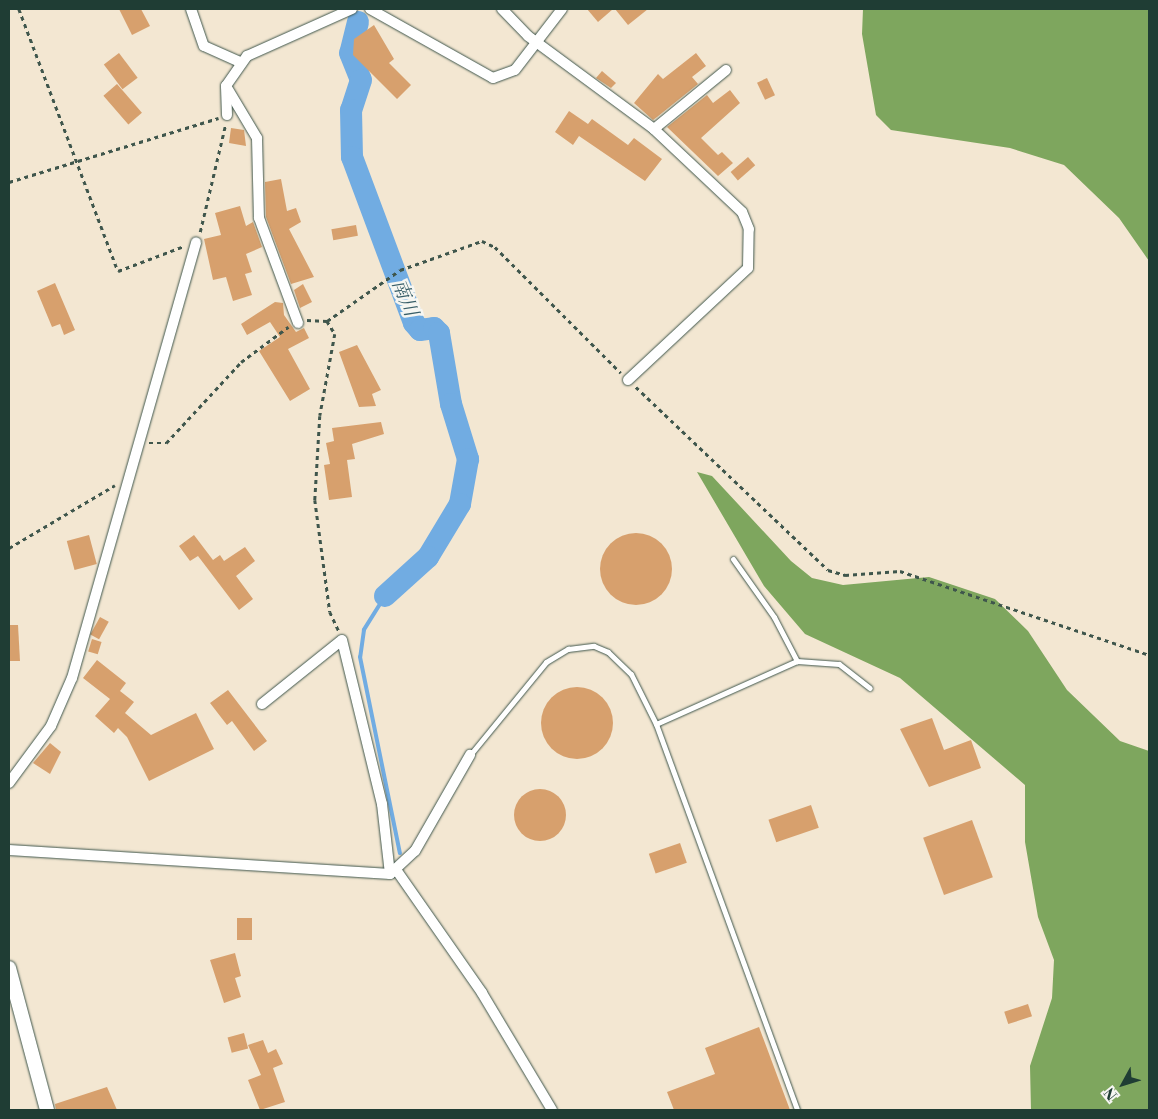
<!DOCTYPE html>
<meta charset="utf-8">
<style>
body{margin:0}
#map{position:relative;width:1158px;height:1119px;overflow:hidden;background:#f3e7d2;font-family:"Libre Bodoni","Noto Serif JP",serif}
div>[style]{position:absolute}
.forest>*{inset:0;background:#7ea65e}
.stream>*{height:4px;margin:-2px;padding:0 2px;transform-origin:2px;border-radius:2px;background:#71ace2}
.river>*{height:22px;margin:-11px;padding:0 11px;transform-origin:11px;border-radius:11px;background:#71ace2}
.building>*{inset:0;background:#d7a06d;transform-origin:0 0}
.round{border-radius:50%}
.path>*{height:2.5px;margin-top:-1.25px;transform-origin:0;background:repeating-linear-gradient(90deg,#3f564c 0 4px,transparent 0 8px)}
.roads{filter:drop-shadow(0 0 1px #3f564c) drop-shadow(0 0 1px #3f564c)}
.service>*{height:5px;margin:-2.5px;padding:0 2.5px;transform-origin:2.5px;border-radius:2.5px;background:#fff}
.minor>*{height:10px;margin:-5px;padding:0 5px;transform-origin:5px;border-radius:5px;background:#fff}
.tertiary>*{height:14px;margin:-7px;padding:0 7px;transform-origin:7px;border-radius:7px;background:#fff}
span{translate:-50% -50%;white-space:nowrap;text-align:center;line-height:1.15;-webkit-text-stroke:5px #f6f6f2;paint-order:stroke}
.water-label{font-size:19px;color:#385e68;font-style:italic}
.frame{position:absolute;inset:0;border:10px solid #1f3d34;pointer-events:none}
.north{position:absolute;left:1098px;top:1059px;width:50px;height:50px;-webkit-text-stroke:4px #f6f6f2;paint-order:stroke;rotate:231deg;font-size:14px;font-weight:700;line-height:20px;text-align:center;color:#1f3d34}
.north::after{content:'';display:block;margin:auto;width:18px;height:22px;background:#1f3d34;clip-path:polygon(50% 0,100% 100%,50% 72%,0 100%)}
</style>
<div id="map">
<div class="forest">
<div style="clip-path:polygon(1149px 9px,1149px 261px,1119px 218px,1064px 165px,1010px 148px,891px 130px,876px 115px,862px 34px,863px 9px)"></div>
<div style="clip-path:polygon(697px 472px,712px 476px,791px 561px,812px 578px,843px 585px,929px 577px,995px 599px,1028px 631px,1067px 690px,1120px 741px,1149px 751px,1149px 1110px,1031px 1110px,1030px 1066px,1052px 998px,1054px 960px,1038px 917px,1025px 842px,1025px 785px,900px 678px,805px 634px,764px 586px)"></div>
</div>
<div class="stream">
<div style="left:385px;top:596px;width:40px;rotate:122deg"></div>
<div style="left:364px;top:630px;width:27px;rotate:98deg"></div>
<div style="left:360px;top:657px;width:200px;rotate:78.5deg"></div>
</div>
<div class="river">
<div style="left:358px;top:22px;width:32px;rotate:104deg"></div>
<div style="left:350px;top:53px;width:29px;rotate:68deg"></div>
<div style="left:361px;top:80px;width:32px;rotate:108deg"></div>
<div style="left:351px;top:110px;width:47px;rotate:88.8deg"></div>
<div style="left:352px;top:157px;width:177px;rotate:69.5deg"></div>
<div style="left:414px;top:323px;width:9px;rotate:49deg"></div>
<div style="left:420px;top:330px;width:14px;rotate:-8deg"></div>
<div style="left:434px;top:328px;width:7px;rotate:45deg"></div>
<div style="left:439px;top:333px;width:72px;rotate:80.4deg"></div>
<div style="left:451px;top:404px;width:58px;rotate:72.8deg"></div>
<div style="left:468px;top:459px;width:46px;rotate:100.1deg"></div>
<div style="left:460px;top:504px;width:62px;rotate:121.1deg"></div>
<div style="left:428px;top:557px;width:58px;rotate:137.8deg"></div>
</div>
<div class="building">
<div style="clip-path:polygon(119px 9px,141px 9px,150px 26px,132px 35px)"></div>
<div style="clip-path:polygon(587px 9px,613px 9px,598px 22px)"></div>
<div style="clip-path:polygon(615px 9px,648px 9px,628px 25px)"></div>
<div style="clip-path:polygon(374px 25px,394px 59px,389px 63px,411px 85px,397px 99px,353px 55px,354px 39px)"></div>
<div style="left:119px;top:53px;width:31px;height:19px;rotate:53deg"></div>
<div style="clip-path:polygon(696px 53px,706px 66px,692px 77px,698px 84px,657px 117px,653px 120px,634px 103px,658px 74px,663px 79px)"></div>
<div style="clip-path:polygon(602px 71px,616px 83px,611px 88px,596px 78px)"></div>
<div style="left:767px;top:78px;width:19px;height:11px;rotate:65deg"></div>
<div style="left:117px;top:84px;width:38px;height:18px;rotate:49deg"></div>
<div style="clip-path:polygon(730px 90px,740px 103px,701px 138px,718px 155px,722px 152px,733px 163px,718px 176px,667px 127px,707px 95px,713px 103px)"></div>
<div style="clip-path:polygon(569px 111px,588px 124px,592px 119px,628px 145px,634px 138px,662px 159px,645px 181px,579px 136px,573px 145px,555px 132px)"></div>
<div style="clip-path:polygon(231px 128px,244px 130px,246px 146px,229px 143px)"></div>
<div style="left:748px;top:157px;width:11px;height:23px;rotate:49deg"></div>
<div style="clip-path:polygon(281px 179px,287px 211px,296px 208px,301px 222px,289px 229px,314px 277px,291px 284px,266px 217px,265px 182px)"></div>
<div style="clip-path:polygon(240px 206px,246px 226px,253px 222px,262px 247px,246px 254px,252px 272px,245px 274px,252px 295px,233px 301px,226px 277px,213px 280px,204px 239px,221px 235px,215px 213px)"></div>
<div style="left:356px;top:225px;width:11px;height:25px;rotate:80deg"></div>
<div style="clip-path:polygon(55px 283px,75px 330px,64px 335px,60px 324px,52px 327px,37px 291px)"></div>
<div style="clip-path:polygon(303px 284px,312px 302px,300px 308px,294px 290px)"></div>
<div style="clip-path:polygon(275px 302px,283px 303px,284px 315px,296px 332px,304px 328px,309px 338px,288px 349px,310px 389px,290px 401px,259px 351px,280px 337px,270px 322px,247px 335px,241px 324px)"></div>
<div style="clip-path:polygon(357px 345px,381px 390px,372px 394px,376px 406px,359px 407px,339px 352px)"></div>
<div style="clip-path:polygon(381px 422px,384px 434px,352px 444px,355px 459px,347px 460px,352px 497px,329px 500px,324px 465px,330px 464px,326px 443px,334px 441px,332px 428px)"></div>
<div class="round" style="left:600px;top:533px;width:72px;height:72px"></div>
<div style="left:89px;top:535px;width:30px;height:23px;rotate:75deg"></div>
<div style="clip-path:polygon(194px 535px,213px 560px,220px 555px,224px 561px,245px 547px,255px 561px,236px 576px,253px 599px,239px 610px,198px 556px,190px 561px,179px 546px)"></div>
<div style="left:100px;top:617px;width:10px;height:20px;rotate:29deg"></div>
<div style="clip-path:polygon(9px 625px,18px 625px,20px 661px,9px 661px)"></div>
<div style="left:92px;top:639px;width:10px;height:13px;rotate:17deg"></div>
<div style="clip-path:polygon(97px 660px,126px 683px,120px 691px,134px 702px,125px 713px,151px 735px,196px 713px,214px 749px,149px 781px,127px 737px,118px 728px,114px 733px,95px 716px,110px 699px,83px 678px)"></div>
<div class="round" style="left:541px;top:687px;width:72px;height:72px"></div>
<div style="clip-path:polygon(228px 690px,267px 741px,254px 751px,232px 721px,227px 725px,210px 703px)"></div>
<div style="clip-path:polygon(932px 718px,944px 750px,971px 740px,981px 768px,929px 787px,900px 729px)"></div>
<div style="clip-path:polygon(50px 743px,61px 752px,50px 774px,33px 763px)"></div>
<div class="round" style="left:514px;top:789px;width:52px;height:52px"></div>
<div style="left:811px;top:805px;width:24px;height:45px;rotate:71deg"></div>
<div style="left:972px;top:820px;width:61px;height:52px;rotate:70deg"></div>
<div style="left:680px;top:843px;width:21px;height:33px;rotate:71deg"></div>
<div style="left:237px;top:918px;width:15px;height:22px"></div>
<div style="clip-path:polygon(235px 953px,241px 976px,235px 978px,241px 997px,224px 1003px,210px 960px)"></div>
<div style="left:1028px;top:1004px;width:13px;height:25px;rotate:72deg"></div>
<div style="clip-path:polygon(759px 1027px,790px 1110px,674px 1110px,667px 1092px,715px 1074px,705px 1048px)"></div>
<div style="left:244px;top:1033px;width:16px;height:17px;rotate:75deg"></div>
<div style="clip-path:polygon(263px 1040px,268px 1053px,276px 1049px,283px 1064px,273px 1068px,285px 1102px,260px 1110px,248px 1080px,261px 1075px,248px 1045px)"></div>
<div style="clip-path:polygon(107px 1087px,117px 1110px,56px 1110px,55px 1104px)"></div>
</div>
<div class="path">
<div style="left:19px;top:9px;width:280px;rotate:69.3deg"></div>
<div style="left:118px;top:271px;width:71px;rotate:-20.7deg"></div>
<div style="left:9px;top:182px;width:219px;rotate:-17deg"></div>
<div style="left:200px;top:232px;width:109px;rotate:-76.7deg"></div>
<div style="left:307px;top:320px;width:20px;rotate:3deg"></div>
<div style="left:327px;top:321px;width:89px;rotate:-34.9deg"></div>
<div style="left:400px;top:270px;width:87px;rotate:-19.5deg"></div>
<div style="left:482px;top:241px;width:14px;rotate:25deg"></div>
<div style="left:495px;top:247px;width:178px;rotate:45deg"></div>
<div style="left:327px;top:321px;width:15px;rotate:58deg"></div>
<div style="left:335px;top:334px;width:83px;rotate:100.4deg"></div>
<div style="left:320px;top:416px;width:84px;rotate:93.4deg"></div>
<div style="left:315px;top:500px;width:113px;rotate:82.4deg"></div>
<div style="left:330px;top:612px;width:21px;rotate:65deg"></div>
<div style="left:636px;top:387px;width:265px;rotate:43.6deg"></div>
<div style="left:828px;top:570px;width:18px;rotate:16deg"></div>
<div style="left:845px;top:575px;width:55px;rotate:-4.2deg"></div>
<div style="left:900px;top:571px;width:263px;rotate:18.6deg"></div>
<div style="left:149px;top:443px;width:17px"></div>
<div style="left:166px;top:443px;width:110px;rotate:-47.2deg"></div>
<div style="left:241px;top:362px;width:59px;rotate:-36.7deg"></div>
<div style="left:9px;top:548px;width:123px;rotate:-30.7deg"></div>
</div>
<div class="roads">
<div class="service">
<div style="left:733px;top:559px;width:71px;rotate:54.7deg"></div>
<div style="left:774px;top:617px;width:50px;rotate:62.4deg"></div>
<div style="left:656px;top:724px;width:154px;rotate:-24.1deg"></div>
<div style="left:797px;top:661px;width:42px;rotate:4.1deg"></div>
<div style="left:839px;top:664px;width:39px;rotate:38deg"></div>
<div style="left:470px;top:755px;width:120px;rotate:-50.7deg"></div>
<div style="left:546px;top:662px;width:26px;rotate:-31deg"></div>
<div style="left:568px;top:649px;width:26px;rotate:-7deg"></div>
<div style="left:594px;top:646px;width:15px;rotate:23deg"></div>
<div style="left:608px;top:652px;width:32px;rotate:44deg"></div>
<div style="left:631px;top:674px;width:56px;rotate:63.4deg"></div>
<div style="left:656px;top:724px;width:411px;rotate:69.9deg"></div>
</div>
<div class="minor">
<div style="left:191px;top:9px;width:39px;rotate:71deg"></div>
<div style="left:204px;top:46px;width:39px;rotate:24deg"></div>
<div style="left:370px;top:9px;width:141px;rotate:29.3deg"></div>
<div style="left:493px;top:78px;width:23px;rotate:-20deg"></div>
<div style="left:515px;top:70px;width:77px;rotate:-52.4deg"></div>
<div style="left:502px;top:9px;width:37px;rotate:46deg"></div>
<div style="left:528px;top:36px;width:157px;rotate:36.4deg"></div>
<div style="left:226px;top:86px;width:61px;rotate:59.2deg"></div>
<div style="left:257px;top:138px;width:80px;rotate:88.6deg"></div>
<div style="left:259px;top:218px;width:112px;rotate:69.6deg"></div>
<div style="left:227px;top:115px;width:29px;rotate:-92deg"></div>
<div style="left:226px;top:86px;width:37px;rotate:-55deg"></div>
<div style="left:247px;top:56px;width:115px;rotate:-24.1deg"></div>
<div style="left:628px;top:380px;width:164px;rotate:-43deg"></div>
<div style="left:748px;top:268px;width:39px;rotate:-89deg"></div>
<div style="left:749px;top:229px;width:18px;rotate:-112deg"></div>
<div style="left:742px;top:212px;width:121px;rotate:-136.7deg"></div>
<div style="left:654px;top:129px;width:93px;rotate:-39.3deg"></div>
<div style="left:262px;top:704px;width:102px;rotate:-38.7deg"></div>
<div style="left:342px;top:640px;width:169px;rotate:76.3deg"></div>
<div style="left:382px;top:804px;width:70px;rotate:83.5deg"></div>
<div style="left:9px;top:783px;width:71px;rotate:-53.6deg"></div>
<div style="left:51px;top:726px;width:52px;rotate:-66.4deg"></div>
<div style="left:72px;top:678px;width:453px;rotate:-74.1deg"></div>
<div style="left:9px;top:850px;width:382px;rotate:3.6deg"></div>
<div style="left:390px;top:874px;width:34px;rotate:-43deg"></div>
<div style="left:415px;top:851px;width:111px;rotate:-60.2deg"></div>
<div style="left:397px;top:871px;width:149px;rotate:55.1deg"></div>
<div style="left:482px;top:993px;width:136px;rotate:59.1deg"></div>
</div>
<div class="tertiary">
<div style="left:9px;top:968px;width:147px;rotate:75deg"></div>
</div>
</div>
<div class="water-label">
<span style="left:404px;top:298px;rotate:67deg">南川</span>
</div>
<div class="frame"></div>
<div class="north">N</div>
</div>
